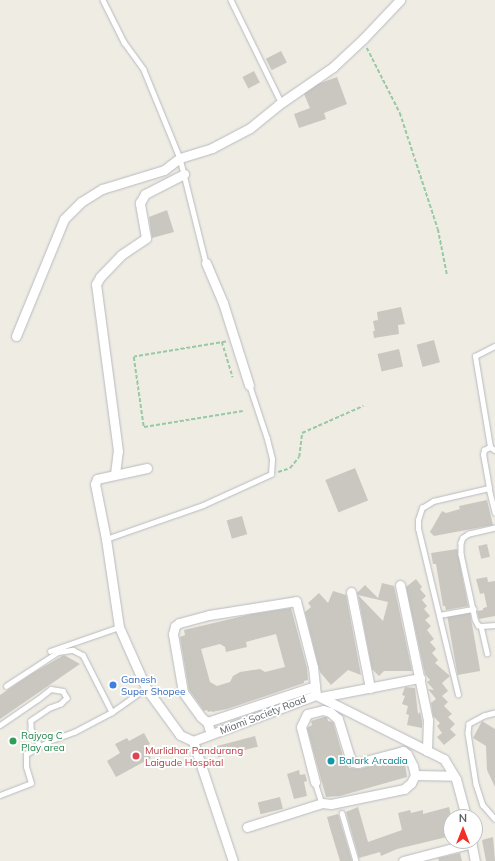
<!DOCTYPE html>
<style>
body{margin:0}
#map{position:relative;width:495px;height:861px;overflow:hidden;background:#efece4;font-family:Mulish,sans-serif}
div>[style]{position:absolute}
.building>*{inset:0;background:#cac7c1;transform-origin:0 0}
.path>*{height:1.5px;margin-top:-0.75px;transform-origin:0;background:repeating-linear-gradient(90deg,#97caa4 0 4px,transparent 0 6px)}
.roads{filter:drop-shadow(0 0 1px #b7babf) drop-shadow(0 0 1px #b7babf)}
.lane>*{height:4.5px;margin:-2.25px;padding:0 2.25px;transform-origin:2.25px;border-radius:2.25px;background:#fff}
.street>*{height:9px;margin:-4.5px;padding:0 4.5px;transform-origin:4.5px;border-radius:4.5px;background:#fff}
.dots>*{width:11px;height:11px;translate:-50% -50%;box-sizing:border-box;border:2px solid #fff;border-radius:50%}
span{translate:-50% -50%;white-space:nowrap;text-align:center;line-height:1.15;-webkit-text-stroke:3.5px #fff;paint-order:stroke}
.shop-label{font-size:10px;color:#366cbe}
.left{translate:0 -50%;text-align:left}
.street-label{font-size:10px;color:#5c6165}
.leisure-label{font-size:10px;color:#27864d}
.health-label{font-size:10px;color:#be3a42}
.culture-label{font-size:10px;color:#0d838f}
.north{position:absolute;left:443px;top:809px;width:40px;height:40px;box-sizing:border-box;background:#fff;border:1px solid #bec0c1;border-radius:50%;rotate:0deg;font-size:11px;font-weight:700;line-height:16px;text-align:center;color:#5c6165}
.north::after{content:'';display:block;margin:auto;width:14px;height:18px;background:#f32e27;clip-path:polygon(50% 0,100% 100%,50% 72%,0 100%)}
</style>
<div id="map">
<div class="building">
<div style="left:281px;top:51px;width:13px;height:17px;rotate:63deg"></div>
<div style="left:254px;top:71px;width:13px;height:13px;rotate:63deg"></div>
<div style="clip-path:polygon(337px 77px,347px 104px,324px 113px,326px 119px,299px 128px,294px 114px,310px 108px,304px 94px,318px 84px)"></div>
<div style="clip-path:polygon(167px 210px,174px 232px,152px 238px,149px 217px)"></div>
<div style="clip-path:polygon(401px 307px,405px 324px,398px 325px,399px 334px,374px 338px,373px 331px,375px 331px,373px 321px,378px 320px,377px 312px)"></div>
<div style="left:434px;top:340px;width:23px;height:18px;rotate:75deg"></div>
<div style="left:399px;top:349px;width:18px;height:22px;rotate:77deg"></div>
<div style="left:355px;top:468px;width:35px;height:32px;rotate:68deg"></div>
<div style="clip-path:polygon(487px 500px,493px 525px,434px 536px,430px 532px,442px 511px,446px 513px,460px 509px,459px 506px)"></div>
<div style="left:242px;top:516px;width:19px;height:16px;rotate:74deg"></div>
<div style="left:487px;top:544px;width:13px;height:9px;rotate:77deg"></div>
<div style="clip-path:polygon(457px 549px,468px 606px,446px 610px,445px 606px,443px 606px,436px 564px,433px 564px,431px 553px)"></div>
<div style="clip-path:polygon(487px 577px,488px 582px,495px 581px,495px 616px,479px 619px,477px 611px,483px 610px,483px 608px,487px 607px,484px 593px,480px 594px,476px 579px)"></div>
<div style="clip-path:polygon(416px 579px,422px 587px,420px 589px,426px 596px,422px 600px,427px 606px,424px 609px,430px 616px,425px 620px,431px 626px,427px 630px,434px 639px,430px 642px,436px 649px,432px 653px,438px 660px,435px 663px,450px 676px,442px 683px,448px 691px,442px 696px,448px 702px,444px 706px,452px 714px,448px 717px,455px 724px,450px 729px,456px 735px,444px 745px,437px 737px,442px 733px,437px 726px,440px 723px,433px 716px,431px 703px,436px 699px,428px 689px,434px 690px,427px 682px,430px 680px,425px 674px,406px 587px)"></div>
<div style="clip-path:polygon(382px 583px,394px 586px,412px 671px,384px 671px,379px 676px,372px 669px,358px 595px,383px 621px,388px 602px,358px 595px,357px 593px,365px 585px,378px 598px)"></div>
<div style="clip-path:polygon(333px 591px,346px 595px,361px 675px,348px 670px,331px 685px,320px 672px,305px 612px,311px 607px,308px 603px,319px 593px,328px 603px)"></div>
<div style="clip-path:polygon(evenodd,291px 608px,307px 668px,308px 680px,304px 681px,304px 683px,227px 709px,212px 712px,212px 711px,208px 712px,207px 710px,204px 711px,189px 690px,180px 637px,185px 635px,184px 630px,252px 614px,291px 608px,276px 634px,285px 667px,265px 672px,260px 669px,240px 672px,233px 676px,230px 682px,217px 686px,210px 682px,201px 649px,220px 644px,225px 647px,226px 652px,247px 647px,246px 642px,276px 634px)"></div>
<div style="left:470px;top:613px;width:59px;height:23px;rotate:80deg"></div>
<div style="clip-path:polygon(64px 655px,80px 664px,0 719px,0 695px,33px 673px)"></div>
<div style="clip-path:polygon(405px 687px,415px 688px,418px 714px,420px 712px,422px 721px,422px 728px,407px 725px,409px 715px,406px 714px,408px 706px,402px 704px,405px 696px,402px 695px)"></div>
<div style="clip-path:polygon(324px 717px,327px 717px,328px 721px,333px 722px,344px 760px,349px 768px,360px 769px,402px 758px,405px 764px,407px 777px,340px 796px,326px 797px,307px 728px,312px 725px,311px 721px)"></div>
<div style="clip-path:polygon(482px 721px,495px 729px,495px 787px,487px 770px,486px 746px,473px 738px)"></div>
<div style="clip-path:polygon(144px 733px,150px 744px,145px 747px,151px 758px,116px 777px,107px 761px,120px 753px,115px 744px,127px 738px,129px 741px)"></div>
<div style="left:255px;top:736px;width:11px;height:41px;rotate:75deg"></div>
<div style="clip-path:polygon(299px 770px,300px 775px,305px 774px,307px 781px,304px 782px,307px 796px,294px 799px,287px 774px)"></div>
<div style="left:280px;top:797px;width:12px;height:23px;rotate:76deg"></div>
<div style="clip-path:polygon(358px 807px,368px 842px,402px 830px,398px 813px,410px 810px,411px 813px,423px 810px,423px 814px,449px 807px,451px 816px,451px 836px,397px 849px,381px 856px,380px 852px,359px 858px,346px 812px)"></div>
<div style="clip-path:polygon(338px 814px,352px 861px,340px 861px,330px 828px,327px 817px)"></div>
<div style="clip-path:polygon(493px 837px,495px 861px,486px 861px,482px 840px)"></div>
<div style="clip-path:polygon(460px 853px,462px 861px,439px 861px,438px 858px)"></div>
</div>
<div class="path">
<div style="left:367px;top:48px;width:73px;rotate:63.1deg"></div>
<div style="left:400px;top:113px;width:122px;rotate:71.9deg"></div>
<div style="left:438px;top:229px;width:46px;rotate:78.7deg"></div>
<div style="left:222px;top:342px;width:37px;rotate:73deg"></div>
<div style="left:226px;top:342px;width:93px;rotate:170.7deg"></div>
<div style="left:134px;top:357px;width:71px;rotate:81.9deg"></div>
<div style="left:144px;top:427px;width:100px;rotate:-9.2deg"></div>
<div style="left:278px;top:472px;width:13px;rotate:-18deg"></div>
<div style="left:290px;top:468px;width:14px;rotate:-51deg"></div>
<div style="left:299px;top:457px;width:24px;rotate:-83deg"></div>
<div style="left:302px;top:433px;width:67px;rotate:-23.9deg"></div>
</div>
<div class="roads">
<div class="lane">
<div style="left:103px;top:0;width:47px;rotate:63.4deg"></div>
<div style="left:124px;top:42px;width:34px;rotate:54deg"></div>
<div style="left:144px;top:70px;width:95px;rotate:67.8deg"></div>
<div style="left:180px;top:158px;width:108px;rotate:76.1deg"></div>
<div style="left:231px;top:0;width:114px;rotate:63.9deg"></div>
<div style="left:490px;top:447px;width:92px;rotate:-99.4deg"></div>
<div style="left:475px;top:356px;width:22px;rotate:-27deg"></div>
<div style="left:489px;top:488px;width:34px;rotate:-100deg"></div>
<div style="left:483px;top:455px;width:5px;rotate:-79deg"></div>
<div style="left:484px;top:450px;width:7px;rotate:-27deg"></div>
<div style="left:490px;top:447px;width:6px;rotate:31deg"></div>
<div style="left:495px;top:528px;width:27px;rotate:167deg"></div>
<div style="left:469px;top:534px;width:7px;rotate:146deg"></div>
<div style="left:463px;top:538px;width:5px;rotate:112deg"></div>
<div style="left:461px;top:543px;width:11px;rotate:90deg"></div>
<div style="left:461px;top:554px;width:66px;rotate:77.8deg"></div>
<div style="left:475px;top:619px;width:7px;rotate:63deg"></div>
<div style="left:478px;top:625px;width:3px;rotate:18deg"></div>
<div style="left:481px;top:626px;width:14px;rotate:-4deg"></div>
<div style="left:106px;top:539px;width:103px;rotate:-19.3deg"></div>
<div style="left:203px;top:505px;width:75px;rotate:-24.5deg"></div>
<div style="left:271px;top:474px;width:15px;rotate:-86deg"></div>
<div style="left:272px;top:459px;width:21px;rotate:-104deg"></div>
<div style="left:267px;top:439px;width:57px;rotate:-108.4deg"></div>
<div style="left:439px;top:615px;width:35px;rotate:-10deg"></div>
<div style="left:481px;top:626px;width:28px;rotate:77deg"></div>
<div style="left:50px;top:651px;width:73px;rotate:-19.2deg"></div>
<div style="left:6px;top:686px;width:62px;rotate:-33.2deg"></div>
<div style="left:58px;top:652px;width:15px;rotate:-8deg"></div>
<div style="left:73px;top:650px;width:11px;rotate:27deg"></div>
<div style="left:83px;top:655px;width:64px;rotate:63deg"></div>
<div style="left:458px;top:695px;width:171px;rotate:-103.5deg"></div>
<div style="left:418px;top:529px;width:9px;rotate:-90deg"></div>
<div style="left:418px;top:520px;width:13px;rotate:-72deg"></div>
<div style="left:422px;top:508px;width:13px;rotate:-32deg"></div>
<div style="left:433px;top:501px;width:57px;rotate:-13.1deg"></div>
<div style="left:489px;top:488px;width:25px;rotate:76deg"></div>
<div style="left:495px;top:713px;width:11px;rotate:165deg"></div>
<div style="left:484px;top:716px;width:17px;rotate:152deg"></div>
<div style="left:469px;top:724px;width:9px;rotate:96deg"></div>
<div style="left:468px;top:733px;width:52px;rotate:81.1deg"></div>
<div style="left:476px;top:784px;width:22px;rotate:72deg"></div>
<div style="left:483px;top:805px;width:18px;rotate:49deg"></div>
<div style="left:0;top:725px;width:46px;rotate:-34.4deg"></div>
<div style="left:38px;top:699px;width:16px;rotate:-38deg"></div>
<div style="left:51px;top:689px;width:12px;rotate:9deg"></div>
<div style="left:63px;top:691px;width:8px;rotate:60deg"></div>
<div style="left:67px;top:698px;width:8px;rotate:135deg"></div>
<div style="left:61px;top:704px;width:12px;rotate:160deg"></div>
<div style="left:50px;top:708px;width:23px;rotate:146deg"></div>
<div style="left:31px;top:721px;width:8px;rotate:90deg"></div>
<div style="left:31px;top:729px;width:19px;rotate:62deg"></div>
<div style="left:315px;top:782px;width:22px;rotate:72deg"></div>
<div style="left:0;top:795px;width:33px;rotate:-21deg"></div>
<div style="left:31px;top:783px;width:17px;rotate:-107deg"></div>
<div style="left:26px;top:767px;width:13px;rotate:-90deg"></div>
<div style="left:26px;top:754px;width:26px;rotate:-29deg"></div>
<div style="left:49px;top:741px;width:27px;rotate:-20deg"></div>
<div style="left:74px;top:732px;width:43px;rotate:-27.8deg"></div>
<div style="left:112px;top:712px;width:42px;rotate:-35.2deg"></div>
<div style="left:342px;top:813px;width:50px;rotate:73.7deg"></div>
</div>
<div class="street">
<div style="left:206px;top:263px;width:43px;rotate:67deg"></div>
<div style="left:223px;top:303px;width:86px;rotate:72.4deg"></div>
<div style="left:16px;top:336px;width:126px;rotate:-67.7deg"></div>
<div style="left:64px;top:219px;width:24px;rotate:-45deg"></div>
<div style="left:81px;top:202px;width:25px;rotate:-32deg"></div>
<div style="left:102px;top:189px;width:65px;rotate:-17deg"></div>
<div style="left:164px;top:170px;width:20px;rotate:-37deg"></div>
<div style="left:180px;top:158px;width:34px;rotate:-17deg"></div>
<div style="left:212px;top:148px;width:43px;rotate:-27.8deg"></div>
<div style="left:250px;top:128px;width:36px;rotate:-39deg"></div>
<div style="left:278px;top:105px;width:67px;rotate:-34.6deg"></div>
<div style="left:333px;top:67px;width:41px;rotate:-43deg"></div>
<div style="left:363px;top:39px;width:54px;rotate:-46.5deg"></div>
<div style="left:147px;top:468px;width:51px;rotate:167.6deg"></div>
<div style="left:97px;top:479px;width:5px;rotate:112deg"></div>
<div style="left:95px;top:484px;width:56px;rotate:78.7deg"></div>
<div style="left:106px;top:539px;width:89px;rotate:81.6deg"></div>
<div style="left:119px;top:627px;width:67px;rotate:66.1deg"></div>
<div style="left:146px;top:688px;width:58px;rotate:54.1deg"></div>
<div style="left:180px;top:735px;width:14px;rotate:25deg"></div>
<div style="left:193px;top:741px;width:131px;rotate:-20.5deg"></div>
<div style="left:316px;top:695px;width:143px;rotate:26.6deg"></div>
<div style="left:444px;top:759px;width:23px;rotate:59deg"></div>
<div style="left:456px;top:779px;width:39px;rotate:75deg"></div>
<div style="left:115px;top:474px;width:23px;rotate:-83deg"></div>
<div style="left:118px;top:451px;width:168px;rotate:-97.5deg"></div>
<div style="left:96px;top:284px;width:8px;rotate:-60deg"></div>
<div style="left:100px;top:277px;width:30px;rotate:-46deg"></div>
<div style="left:121px;top:255px;width:30px;rotate:-34deg"></div>
<div style="left:146px;top:238px;width:36px;rotate:-100deg"></div>
<div style="left:140px;top:203px;width:10px;rotate:-61deg"></div>
<div style="left:145px;top:194px;width:44px;rotate:-27.1deg"></div>
<div style="left:400px;top:585px;width:138px;rotate:78.3deg"></div>
<div style="left:428px;top:720px;width:31px;rotate:92deg"></div>
<div style="left:351px;top:592px;width:98px;rotate:78.8deg"></div>
<div style="left:321px;top:697px;width:101px;rotate:-10.9deg"></div>
<div style="left:207px;top:722px;width:114px;rotate:-18.4deg"></div>
<div style="left:211px;top:734px;width:13px;rotate:-108deg"></div>
<div style="left:207px;top:722px;width:8px;rotate:-140deg"></div>
<div style="left:201px;top:717px;width:31px;rotate:-126deg"></div>
<div style="left:183px;top:692px;width:59px;rotate:-99.8deg"></div>
<div style="left:173px;top:634px;width:8px;rotate:-76deg"></div>
<div style="left:175px;top:626px;width:5px;rotate:-37deg"></div>
<div style="left:179px;top:623px;width:31px;rotate:-15deg"></div>
<div style="left:209px;top:615px;width:88px;rotate:-9.1deg"></div>
<div style="left:296px;top:601px;width:68px;rotate:75.6deg"></div>
<div style="left:313px;top:667px;width:28px;rotate:84deg"></div>
<div style="left:193px;top:741px;width:126px;rotate:71.6deg"></div>
<div style="left:415px;top:775px;width:39px;rotate:1deg"></div>
<div style="left:247px;top:827px;width:79px;rotate:-17.7deg"></div>
<div style="left:322px;top:803px;width:9px;rotate:6deg"></div>
<div style="left:331px;top:804px;width:75px;rotate:-11.6deg"></div>
<div style="left:404px;top:789px;width:9px;rotate:-41deg"></div>
<div style="left:411px;top:783px;width:9px;rotate:-63deg"></div>
<div style="left:415px;top:775px;width:9px;rotate:-103deg"></div>
<div style="left:413px;top:766px;width:13px;rotate:-117deg"></div>
<div style="left:407px;top:754px;width:5px;rotate:-143deg"></div>
<div style="left:403px;top:751px;width:47px;rotate:165.1deg"></div>
<div style="left:358px;top:763px;width:5px;rotate:-169deg"></div>
<div style="left:353px;top:762px;width:5px;rotate:-127deg"></div>
<div style="left:350px;top:758px;width:41px;rotate:-107.1deg"></div>
<div style="left:338px;top:719px;width:11px;rotate:-139deg"></div>
<div style="left:330px;top:712px;width:7px;rotate:-164deg"></div>
<div style="left:323px;top:710px;width:16px;rotate:166deg"></div>
<div style="left:307px;top:714px;width:14px;rotate:115deg"></div>
<div style="left:301px;top:727px;width:57px;rotate:75.7deg"></div>
<div style="left:471px;top:841px;width:20px;rotate:79deg"></div>
<div style="left:403px;top:861px;width:71px;rotate:-14.6deg"></div>
</div>
</div>
<div class="dots">
<div style="left:113px;top:685px;background:#3f7fe0"></div>
<div style="left:13px;top:741px;background:#2e9e5b"></div>
<div style="left:136px;top:756px;background:#e0444e"></div>
<div style="left:331px;top:761px;background:#0f9aa8"></div>
</div>
<div class="shop-label">
<span class="left" style="left:121px;top:685px">Ganesh<br>Super Shopee</span>
</div>
<div class="street-label">
<span style="left:263px;top:715px;rotate:-21deg">Miami Society Road</span>
</div>
<div class="leisure-label">
<span class="left" style="left:21px;top:741px">Rajyog C<br>Play area</span>
</div>
<div class="health-label">
<span class="left" style="left:145px;top:756px">Murlidhar Pandurang<br>Laigude Hospital</span>
</div>
<div class="culture-label">
<span class="left" style="left:339px;top:761px">Balark Arcadia</span>
</div>
<div class="north">N</div>
</div>
